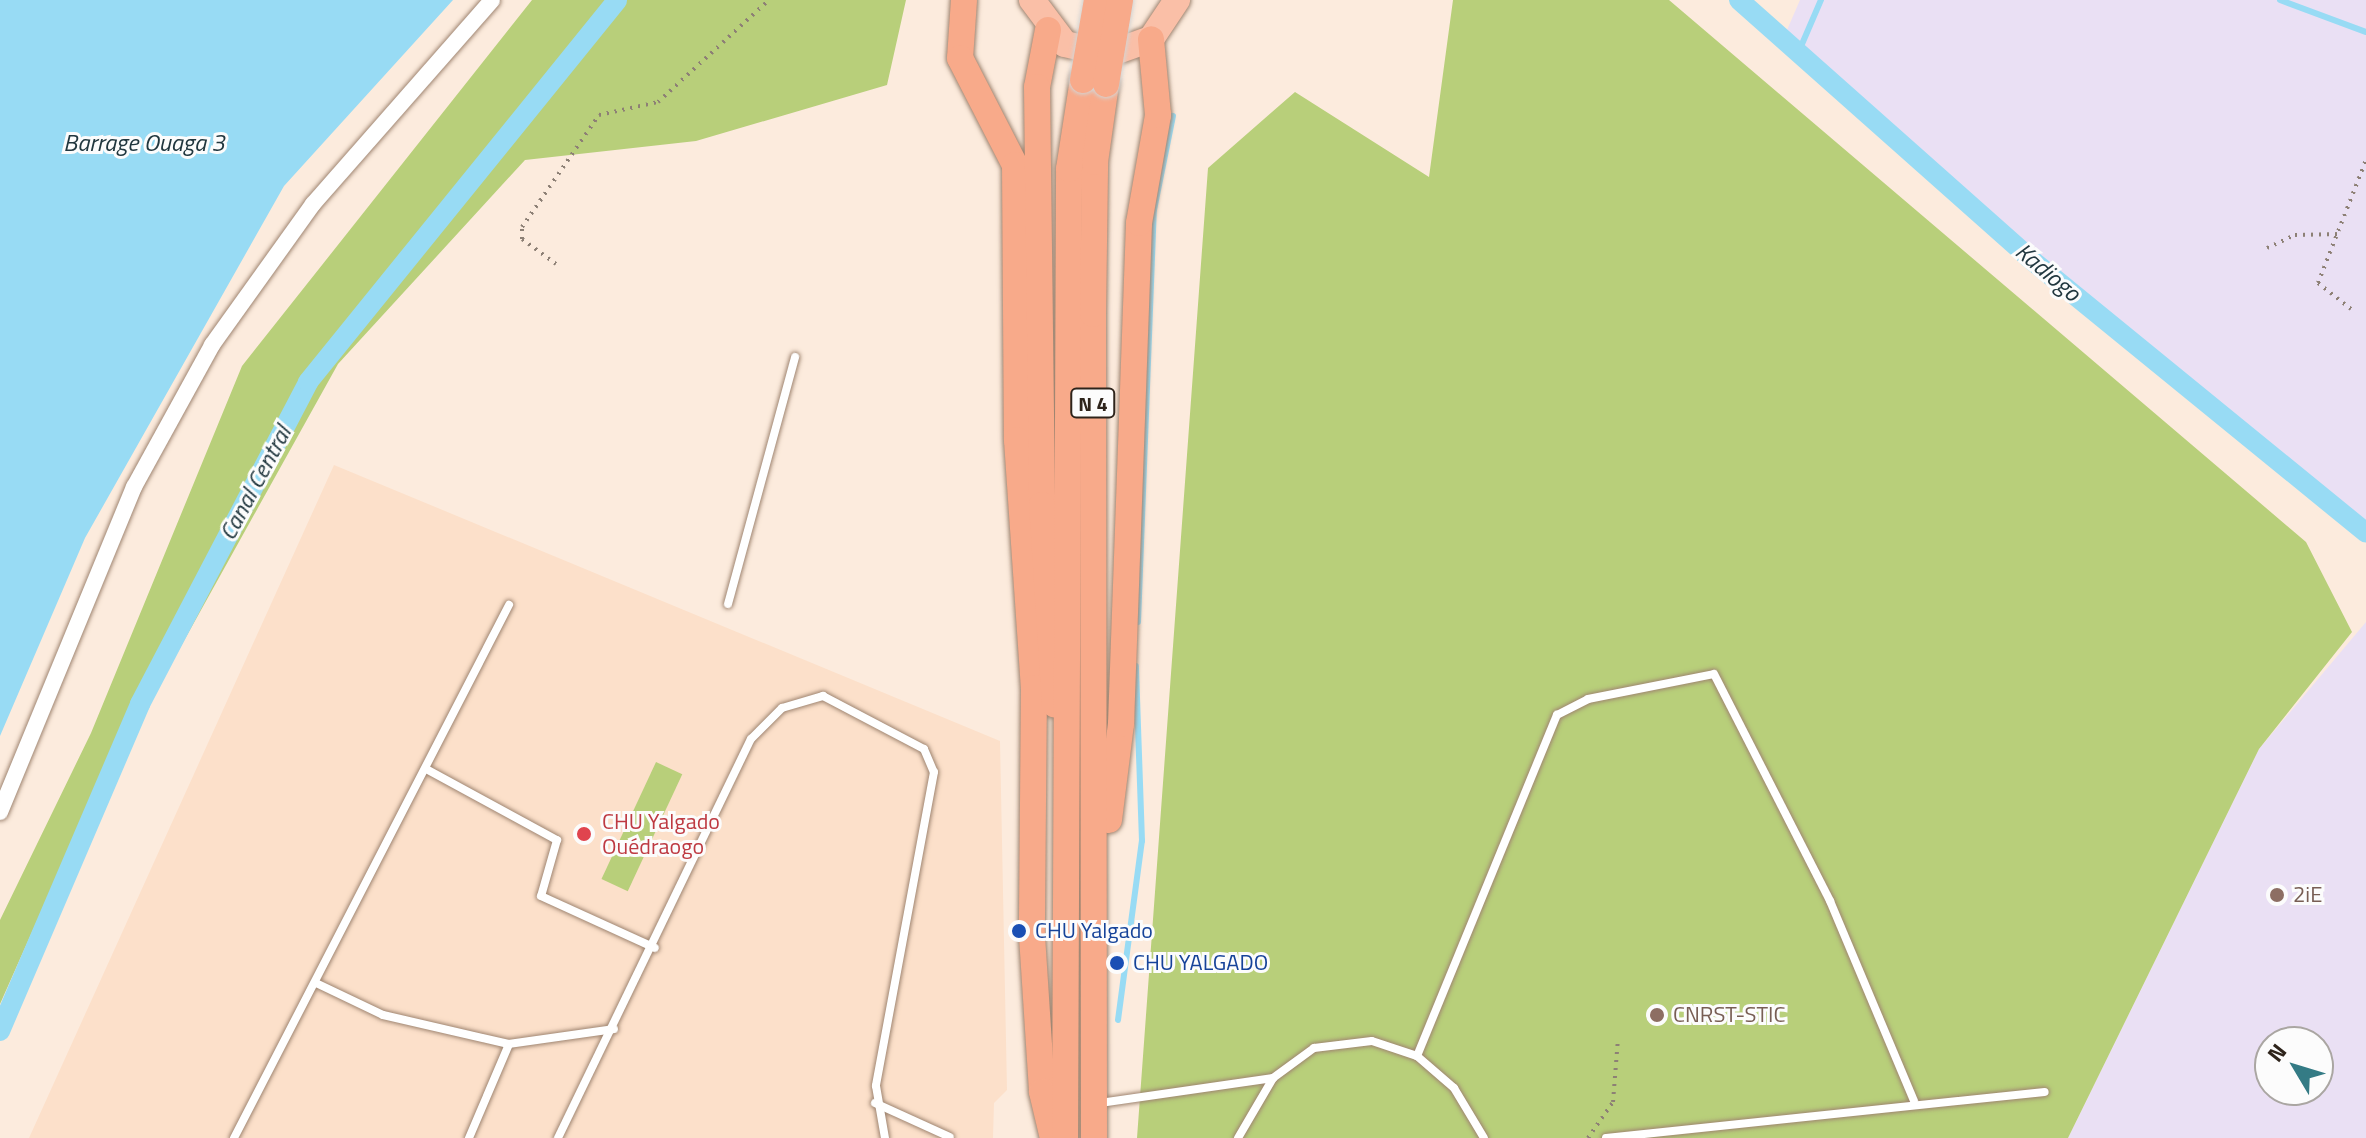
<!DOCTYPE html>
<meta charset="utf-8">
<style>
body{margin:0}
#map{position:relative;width:2366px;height:1138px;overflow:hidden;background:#fcebdd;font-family:"Titillium Web",sans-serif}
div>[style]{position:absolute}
.built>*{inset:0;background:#fce0ca}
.education>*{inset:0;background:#eae0f4}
.green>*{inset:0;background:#b8cf7a;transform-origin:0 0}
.water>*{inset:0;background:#98dbf4}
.stream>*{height:6px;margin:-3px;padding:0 3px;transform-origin:3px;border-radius:3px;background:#98dbf4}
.canal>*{height:20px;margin:-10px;padding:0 10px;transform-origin:10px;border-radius:10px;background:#98dbf4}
.path>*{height:4px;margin-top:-2px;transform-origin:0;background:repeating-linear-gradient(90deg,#8d8075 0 2px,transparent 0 8px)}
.roads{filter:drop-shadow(0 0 2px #9f8571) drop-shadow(0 0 2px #9f8571)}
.service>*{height:8px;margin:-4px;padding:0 4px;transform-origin:4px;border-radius:4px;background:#fff}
.minor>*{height:16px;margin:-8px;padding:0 8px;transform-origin:8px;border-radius:8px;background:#fff}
.primary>*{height:26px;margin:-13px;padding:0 13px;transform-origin:13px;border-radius:13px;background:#fabfa7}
.trunk>*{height:26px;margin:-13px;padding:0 13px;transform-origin:13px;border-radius:13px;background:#f8aa8a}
.bridges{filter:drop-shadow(0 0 2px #d5d3d1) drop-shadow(0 0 2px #d5d3d1)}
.trunk-bridge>*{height:26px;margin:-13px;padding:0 13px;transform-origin:13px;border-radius:13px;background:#f8aa8a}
.dots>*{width:22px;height:22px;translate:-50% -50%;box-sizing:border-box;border:4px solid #fcfcfc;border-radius:50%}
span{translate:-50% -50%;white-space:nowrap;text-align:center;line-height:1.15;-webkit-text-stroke:6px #fcfcfc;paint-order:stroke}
.shield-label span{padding:2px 6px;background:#fcfcfc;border:2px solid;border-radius:6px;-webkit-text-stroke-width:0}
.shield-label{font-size:20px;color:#2e241b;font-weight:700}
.health-label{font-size:22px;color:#be3a42}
.left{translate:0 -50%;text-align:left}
.education-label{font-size:22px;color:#785e54}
.transit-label{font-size:22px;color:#164399}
.water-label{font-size:24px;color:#21373f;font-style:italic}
.north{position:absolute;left:2254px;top:1026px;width:80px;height:80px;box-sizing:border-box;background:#fcfcfc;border:2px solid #aaa6a2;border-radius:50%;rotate:308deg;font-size:22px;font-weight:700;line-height:32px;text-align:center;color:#2e241b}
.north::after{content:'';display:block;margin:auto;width:28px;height:36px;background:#347b85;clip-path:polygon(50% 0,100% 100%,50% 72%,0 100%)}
</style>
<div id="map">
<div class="built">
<div style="clip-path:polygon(334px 465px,1000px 741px,1007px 1090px,994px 1103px,993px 1138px,29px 1138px)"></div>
</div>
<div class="education">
<div style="clip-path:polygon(1800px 0,2366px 0,2366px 532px,1983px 219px,1784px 37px)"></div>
<div style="clip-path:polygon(evenodd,2366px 622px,2366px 1138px,2068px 1138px,2259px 749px,2366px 622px,2270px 1042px,2318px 1042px,2318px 1090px,2270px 1090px,2270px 1042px)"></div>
</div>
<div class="green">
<div style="clip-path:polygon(532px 0,906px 0,887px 85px,696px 141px,525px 160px,338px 364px,73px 840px,0 1004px,0 920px,91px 733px,242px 366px)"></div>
<div style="clip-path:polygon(1453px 0,1669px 0,2306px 542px,2352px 632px,2259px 749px,2068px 1138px,1137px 1138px,1208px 168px,1295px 92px,1429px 177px)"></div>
<div style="left:656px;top:762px;width:29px;height:129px;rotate:25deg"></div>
</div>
<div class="water">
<div style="clip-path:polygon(0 0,453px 0,284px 186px,85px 538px,0 736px)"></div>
</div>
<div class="stream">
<div style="left:2280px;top:0;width:92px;rotate:20.4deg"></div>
<div style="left:1799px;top:51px;width:56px;rotate:-66.7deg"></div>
<div style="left:1138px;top:622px;width:412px;rotate:-87.8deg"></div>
<div style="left:1154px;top:210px;width:96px;rotate:-78.6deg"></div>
<div style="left:1118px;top:1020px;width:181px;rotate:-82.4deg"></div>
<div style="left:1142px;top:841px;width:175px;rotate:-92deg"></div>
</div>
<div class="canal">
<div style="left:1739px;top:0;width:387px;rotate:41.6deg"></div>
<div style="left:2028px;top:257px;width:436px;rotate:39.2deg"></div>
<div style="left:0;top:1031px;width:356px;rotate:-66.8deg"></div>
<div style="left:140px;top:704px;width:363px;rotate:-62.4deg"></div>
<div style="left:308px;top:382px;width:491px;rotate:-51deg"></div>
</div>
<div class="path">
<div style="left:2267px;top:248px;width:31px;rotate:-25deg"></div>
<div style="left:2295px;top:235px;width:45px;rotate:-1.3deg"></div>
<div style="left:556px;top:264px;width:42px;rotate:-143.7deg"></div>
<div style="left:522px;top:239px;width:12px;rotate:-90deg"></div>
<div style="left:522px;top:227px;width:136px;rotate:-55.5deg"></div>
<div style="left:599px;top:115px;width:60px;rotate:-12.4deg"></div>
<div style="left:658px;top:102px;width:151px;rotate:-42.6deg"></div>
<div style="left:2351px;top:309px;width:42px;rotate:-141.8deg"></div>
<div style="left:2318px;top:283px;width:132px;rotate:-68.7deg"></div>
<div style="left:1588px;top:1138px;width:44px;rotate:-55.2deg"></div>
<div style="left:1613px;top:1102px;width:64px;rotate:-85.5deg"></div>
</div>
<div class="roads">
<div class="service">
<div style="left:728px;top:604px;width:256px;rotate:-74.8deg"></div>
<div style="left:428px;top:770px;width:147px;rotate:28.5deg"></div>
<div style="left:557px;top:840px;width:58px;rotate:105.9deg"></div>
<div style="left:541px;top:896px;width:125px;rotate:24.5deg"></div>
<div style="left:316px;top:983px;width:74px;rotate:25.5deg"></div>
<div style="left:383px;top:1015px;width:129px;rotate:13deg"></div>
<div style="left:1417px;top:1056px;width:369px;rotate:-67.7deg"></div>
<div style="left:1557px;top:715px;width:35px;rotate:-27deg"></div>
<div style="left:1588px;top:699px;width:128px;rotate:-11.2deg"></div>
<div style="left:1714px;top:674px;width:255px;rotate:62.9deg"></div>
<div style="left:1830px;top:901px;width:217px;rotate:67.2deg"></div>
<div style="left:875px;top:1103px;width:82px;rotate:24.4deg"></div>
<div style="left:1100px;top:1103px;width:175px;rotate:-8.2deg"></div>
<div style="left:1273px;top:1078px;width:51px;rotate:-36.2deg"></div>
<div style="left:1314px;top:1048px;width:58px;rotate:-6.9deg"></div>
<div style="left:1372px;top:1041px;width:47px;rotate:18.4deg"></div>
<div style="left:1417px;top:1056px;width:49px;rotate:40.9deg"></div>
<div style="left:1454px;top:1088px;width:58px;rotate:59deg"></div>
<div style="left:234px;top:1138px;width:600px;rotate:-62.71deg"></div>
<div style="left:469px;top:1138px;width:102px;rotate:-66.9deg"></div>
<div style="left:509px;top:1044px;width:106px;rotate:-8.1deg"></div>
<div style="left:558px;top:1138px;width:443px;rotate:-64.2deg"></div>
<div style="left:751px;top:739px;width:44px;rotate:-45deg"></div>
<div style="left:782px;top:708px;width:43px;rotate:-16.3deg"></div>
<div style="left:823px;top:696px;width:114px;rotate:27.7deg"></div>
<div style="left:924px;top:749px;width:25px;rotate:67deg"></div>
<div style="left:934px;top:772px;width:319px;rotate:100.5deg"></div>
<div style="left:876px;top:1086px;width:53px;rotate:80.2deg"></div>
<div style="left:1238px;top:1138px;width:69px;rotate:-59.7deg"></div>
<div style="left:1606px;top:1138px;width:441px;rotate:-6deg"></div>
</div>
<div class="minor">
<div style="left:0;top:812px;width:352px;rotate:-67.6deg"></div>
<div style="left:134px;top:487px;width:162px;rotate:-61.2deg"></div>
<div style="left:212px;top:345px;width:173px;rotate:-54.4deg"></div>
<div style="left:313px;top:204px;width:271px;rotate:-48.7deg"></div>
</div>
<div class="primary">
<div style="left:1032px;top:0;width:55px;rotate:53.1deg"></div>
<div style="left:1065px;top:44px;width:45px;rotate:12.8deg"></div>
<div style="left:1109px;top:54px;width:45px;rotate:-19.7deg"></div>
<div style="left:1151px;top:39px;width:47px;rotate:-56.3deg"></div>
</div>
<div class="trunk">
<div style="left:964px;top:0;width:58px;rotate:93.9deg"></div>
<div style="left:960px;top:58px;width:120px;rotate:62.8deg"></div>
<div style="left:1015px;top:165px;width:275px;rotate:89.6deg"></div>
<div style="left:1017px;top:440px;width:249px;rotate:86.1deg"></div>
<div style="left:1034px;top:688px;width:248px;rotate:90.5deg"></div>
<div style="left:1032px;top:936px;width:156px;rotate:86.3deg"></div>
<div style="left:1042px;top:1092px;width:47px;rotate:76.6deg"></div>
<div style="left:1048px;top:30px;width:58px;rotate:100.9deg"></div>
<div style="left:1037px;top:87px;width:418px;rotate:89.3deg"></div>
<div style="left:1042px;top:505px;width:200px;rotate:86.3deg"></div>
<div style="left:1109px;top:820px;width:97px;rotate:-82.9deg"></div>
<div style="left:1121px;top:724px;width:501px;rotate:-87.94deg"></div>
<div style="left:1139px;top:223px;width:110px;rotate:-80deg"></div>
<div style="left:1158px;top:115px;width:76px;rotate:-95.3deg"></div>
<div style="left:1065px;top:1138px;width:969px;rotate:-89.76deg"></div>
<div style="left:1069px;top:169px;width:90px;rotate:-81.1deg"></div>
<div style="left:1094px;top:1138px;width:824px;rotate:-90.07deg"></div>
<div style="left:1093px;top:314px;width:152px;rotate:-89.2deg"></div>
<div style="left:1095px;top:162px;width:79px;rotate:-82deg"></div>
</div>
</div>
<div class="bridges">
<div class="trunk-bridge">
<div style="left:1083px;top:80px;width:81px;rotate:-80.1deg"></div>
<div style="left:1106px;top:84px;width:85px;rotate:-80.5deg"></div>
</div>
</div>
<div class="dots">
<div style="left:584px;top:834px;background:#e0444e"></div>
<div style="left:2277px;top:895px;background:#8d6e63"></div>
<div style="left:1019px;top:931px;background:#1a4fb4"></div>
<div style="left:1117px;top:963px;background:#1a4fb4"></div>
<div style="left:1657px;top:1015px;background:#8d6e63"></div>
</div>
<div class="shield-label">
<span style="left:1093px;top:403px">N 4</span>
</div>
<div class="health-label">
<span class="left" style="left:602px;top:834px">CHU Yalgado<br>Ouédraogo</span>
</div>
<div class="education-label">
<span class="left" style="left:2293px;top:895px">2iE</span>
<span class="left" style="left:1673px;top:1015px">CNRST-STIC</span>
</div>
<div class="transit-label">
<span class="left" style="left:1035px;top:931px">CHU Yalgado</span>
<span class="left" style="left:1133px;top:963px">CHU YALGADO</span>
</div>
<div class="water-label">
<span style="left:144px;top:143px">Barrage Ouaga 3</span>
<span style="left:2048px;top:272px;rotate:40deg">Kadiogo</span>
<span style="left:255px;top:483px;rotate:-62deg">Canal Central</span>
</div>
<div class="north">N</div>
</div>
